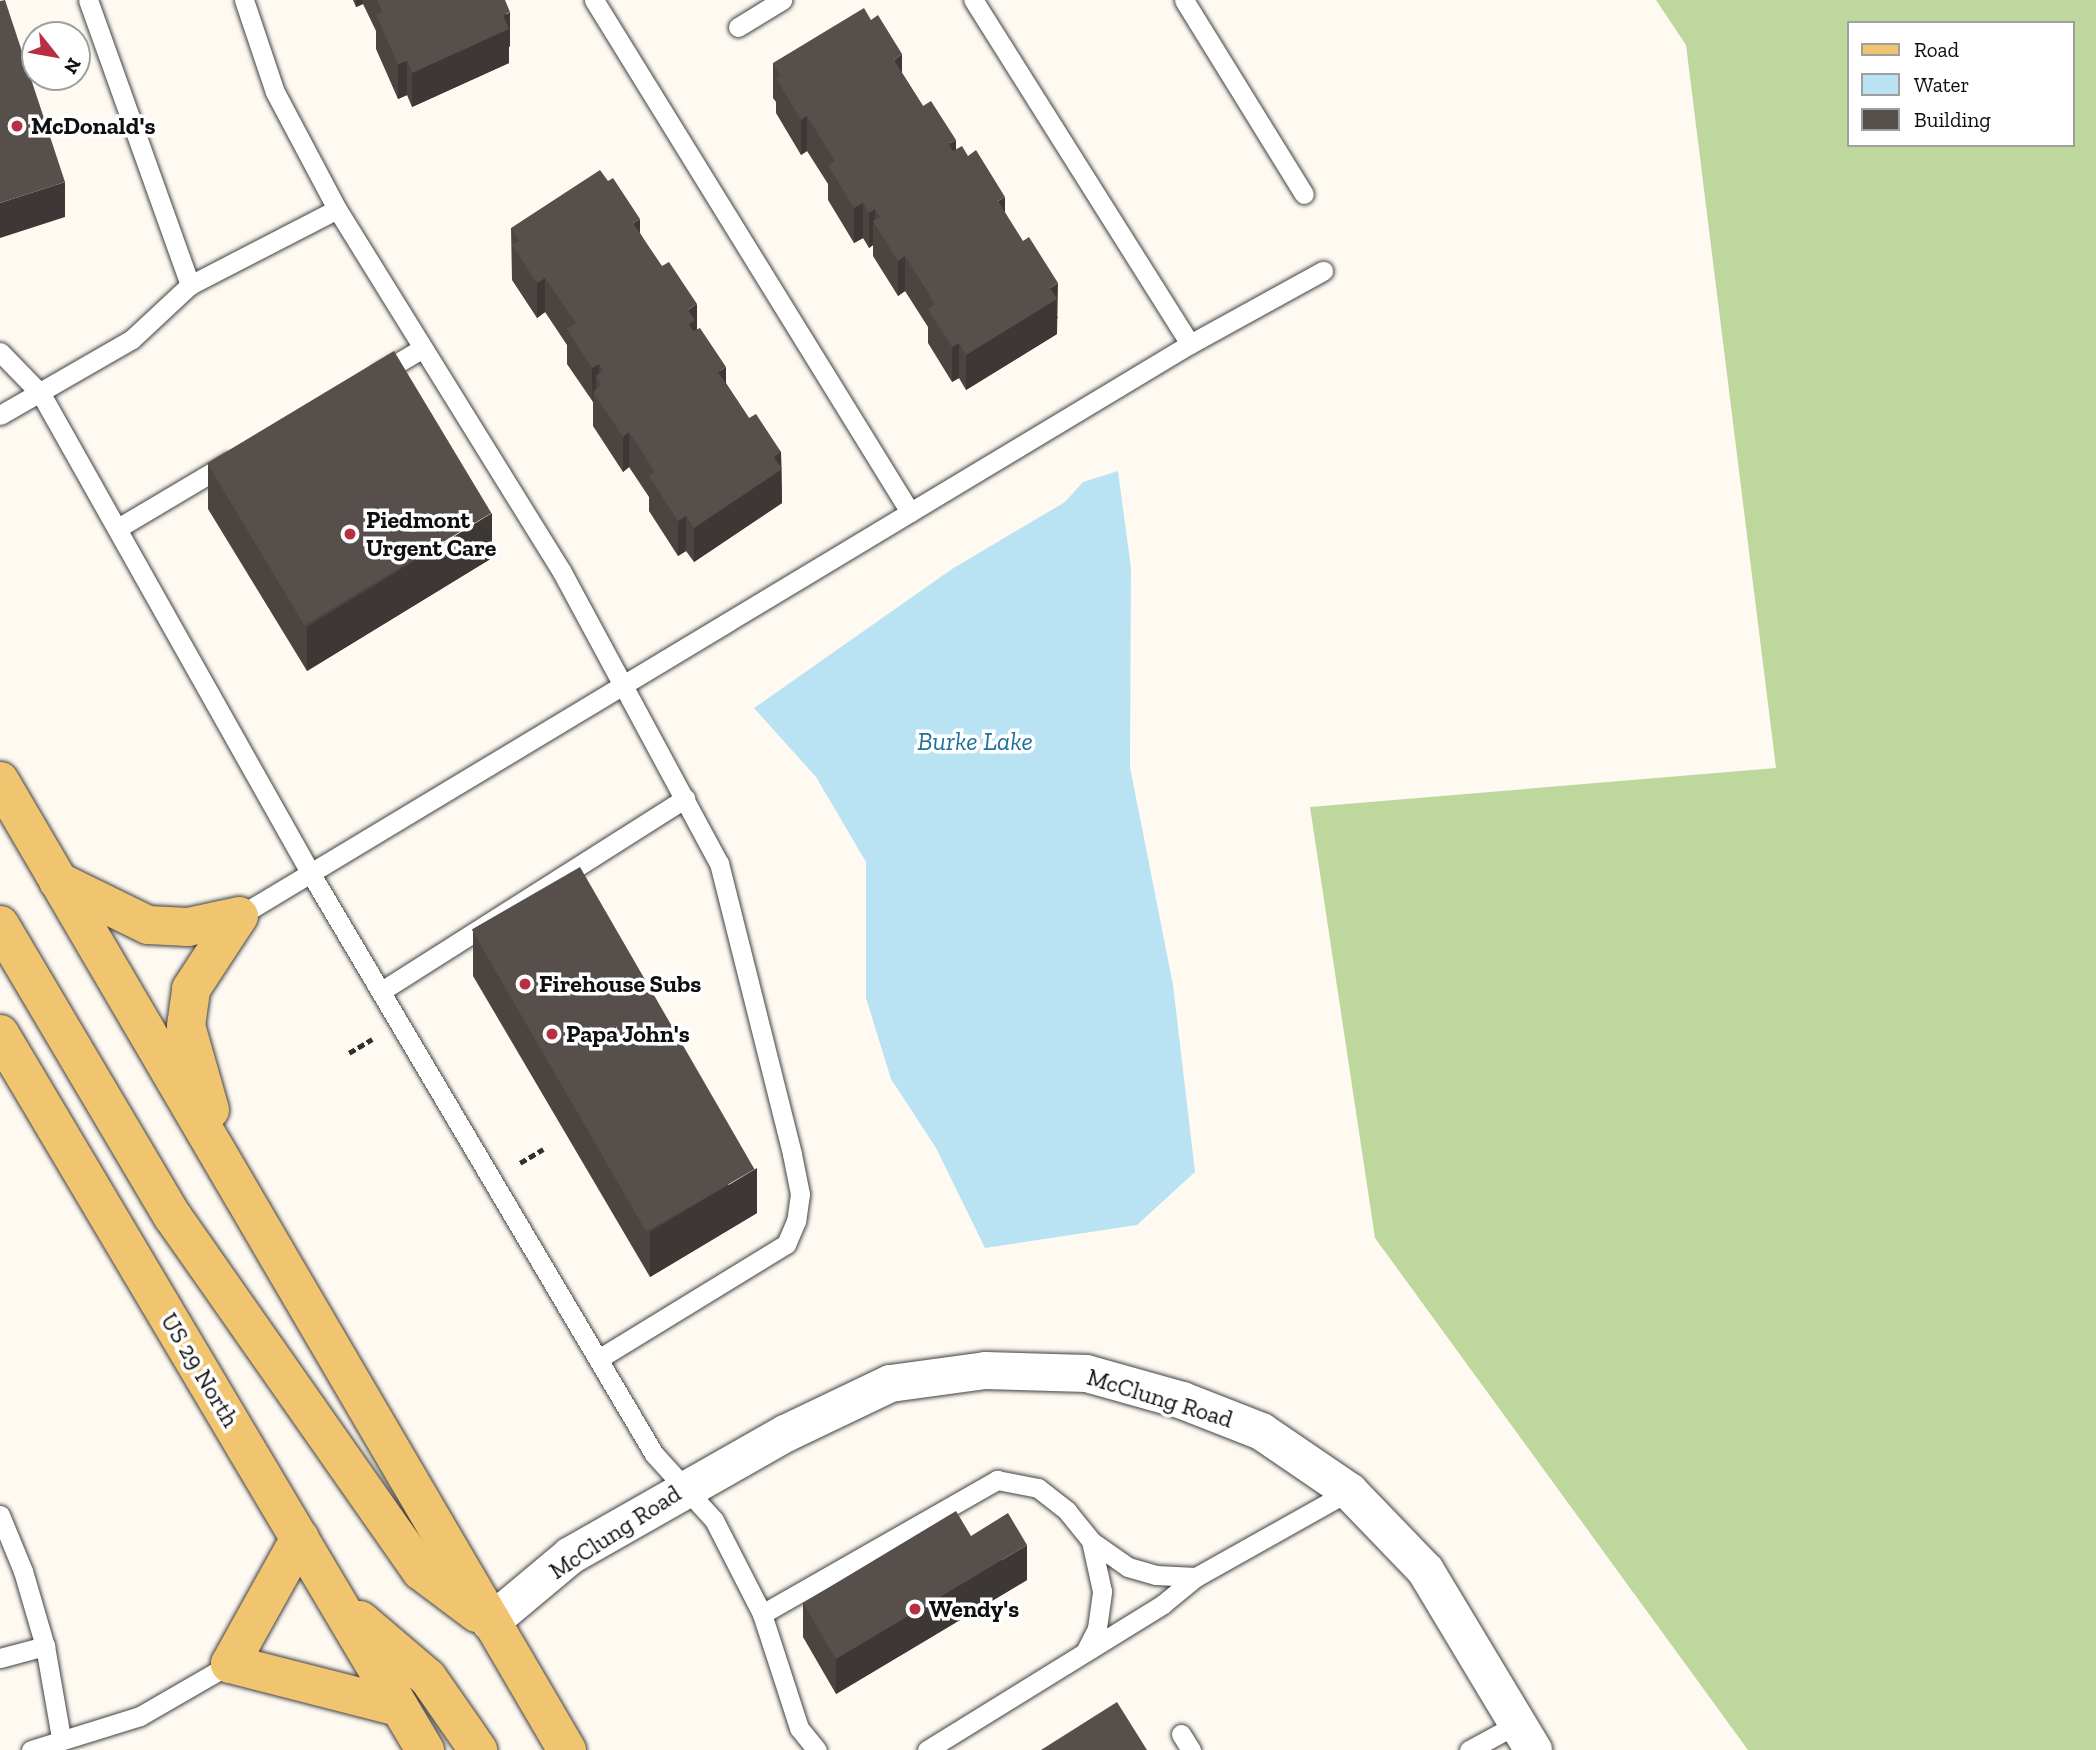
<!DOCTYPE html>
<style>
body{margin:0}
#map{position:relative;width:2096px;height:1750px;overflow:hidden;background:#fefaf2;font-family:"Zilla Slab",serif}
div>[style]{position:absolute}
.forest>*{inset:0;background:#bdd79c}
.water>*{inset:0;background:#b9e3f3}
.path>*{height:4.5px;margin-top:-2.25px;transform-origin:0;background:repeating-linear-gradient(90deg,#313131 0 7px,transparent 0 10.5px)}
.roads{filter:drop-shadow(0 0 2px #424242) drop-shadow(0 0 2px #424242)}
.lane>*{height:19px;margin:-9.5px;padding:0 9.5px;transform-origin:9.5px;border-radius:9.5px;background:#fff}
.street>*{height:37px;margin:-18.5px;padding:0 18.5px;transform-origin:18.5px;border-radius:18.5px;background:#fff}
.primary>*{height:38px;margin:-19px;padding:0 19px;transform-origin:19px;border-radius:19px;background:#f1c46f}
.wall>*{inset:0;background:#4b4441}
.shaded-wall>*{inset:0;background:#3d3735}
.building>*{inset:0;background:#574f4c;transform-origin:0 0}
.dots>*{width:19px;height:19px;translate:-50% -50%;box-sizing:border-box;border:4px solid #fff;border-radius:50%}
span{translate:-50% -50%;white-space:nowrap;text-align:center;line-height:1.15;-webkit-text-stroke:7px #fff;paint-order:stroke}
.poi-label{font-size:24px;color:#0f0f0f;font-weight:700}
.left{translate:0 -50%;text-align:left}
.street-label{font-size:24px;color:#0f0f0f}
.water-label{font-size:26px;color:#1e729b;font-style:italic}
.legend{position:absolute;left:1847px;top:21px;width:228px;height:126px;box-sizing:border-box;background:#fff;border:2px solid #9f9f9f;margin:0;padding:9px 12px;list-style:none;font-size:21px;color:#0f0f0f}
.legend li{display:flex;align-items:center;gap:14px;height:35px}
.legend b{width:35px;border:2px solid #9f9f9f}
.north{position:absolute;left:21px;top:21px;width:70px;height:70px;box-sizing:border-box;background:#fff;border:2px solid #9f9f9f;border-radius:50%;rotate:121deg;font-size:19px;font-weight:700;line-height:28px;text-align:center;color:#0f0f0f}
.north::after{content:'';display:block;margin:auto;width:24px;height:32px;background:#b82e43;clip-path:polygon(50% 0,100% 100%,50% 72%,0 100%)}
</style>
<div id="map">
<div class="forest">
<div style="clip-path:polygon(evenodd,1656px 0,2096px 0,2096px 1750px,1748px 1750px,1375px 1238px,1310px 807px,1776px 768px,1686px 45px,1656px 0,1849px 23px,2073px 23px,2073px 145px,1849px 145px,1849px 23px)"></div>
</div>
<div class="water">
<div style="clip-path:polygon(1118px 471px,1131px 568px,1130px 767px,1173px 985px,1195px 1172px,1137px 1225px,985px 1248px,936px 1148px,891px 1079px,866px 998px,866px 862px,816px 777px,754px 708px,952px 569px,1065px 502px,1083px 482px)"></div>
</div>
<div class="path">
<div style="left:349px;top:1053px;width:27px;rotate:-31deg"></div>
<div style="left:520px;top:1163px;width:27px;rotate:-31deg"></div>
</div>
<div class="roads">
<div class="lane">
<div style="left:88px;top:0;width:303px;rotate:70.3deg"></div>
<div style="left:244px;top:0;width:97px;rotate:71.4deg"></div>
<div style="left:275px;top:92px;width:132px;rotate:62.1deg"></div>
<div style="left:337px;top:209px;width:427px;rotate:58.2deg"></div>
<div style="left:562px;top:572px;width:331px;rotate:61.7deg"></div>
<div style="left:719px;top:863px;width:300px;rotate:75.9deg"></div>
<div style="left:792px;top:1154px;width:41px;rotate:78.7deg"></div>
<div style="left:800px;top:1194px;width:27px;rotate:98deg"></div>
<div style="left:796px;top:1221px;width:25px;rotate:113deg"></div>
<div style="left:786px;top:1244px;width:220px;rotate:148.5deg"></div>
<div style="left:594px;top:0;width:602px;rotate:58.32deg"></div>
<div style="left:1184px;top:0;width:228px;rotate:58.3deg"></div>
<div style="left:738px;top:27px;width:52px;rotate:-31.5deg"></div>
<div style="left:1190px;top:344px;width:152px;rotate:-28.8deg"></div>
<div style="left:0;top:352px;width:59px;rotate:45.7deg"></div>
<div style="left:41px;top:394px;width:551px;rotate:60.64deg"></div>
<div style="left:311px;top:874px;width:674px;rotate:59.4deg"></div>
<div style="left:654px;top:1454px;width:89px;rotate:47.7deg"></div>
<div style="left:714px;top:1520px;width:106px;rotate:62.9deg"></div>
<div style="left:762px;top:1614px;width:120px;rotate:72deg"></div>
<div style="left:799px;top:1728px;width:28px;rotate:51deg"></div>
<div style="left:379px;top:374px;width:51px;rotate:-30.6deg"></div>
<div style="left:0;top:415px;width:152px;rotate:-29.9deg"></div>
<div style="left:132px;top:339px;width:79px;rotate:-43deg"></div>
<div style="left:190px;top:285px;width:165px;rotate:-27.3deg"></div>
<div style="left:118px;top:528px;width:129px;rotate:-30.7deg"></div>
<div style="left:239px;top:916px;width:1110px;rotate:-31.03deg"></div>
<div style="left:1190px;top:344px;width:407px;rotate:-122.2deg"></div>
<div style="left:383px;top:990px;width:358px;rotate:-32.4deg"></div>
<div style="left:0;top:1515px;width:61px;rotate:67.7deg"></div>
<div style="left:23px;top:1571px;width:78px;rotate:73.7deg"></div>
<div style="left:45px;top:1646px;width:93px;rotate:80.1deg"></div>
<div style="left:762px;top:1614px;width:271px;rotate:-29.7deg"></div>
<div style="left:997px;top:1480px;width:42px;rotate:11deg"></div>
<div style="left:1038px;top:1488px;width:37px;rotate:38deg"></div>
<div style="left:1067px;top:1511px;width:38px;rotate:51deg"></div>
<div style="left:1091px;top:1541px;width:45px;rotate:35.1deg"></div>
<div style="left:1128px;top:1567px;width:29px;rotate:16deg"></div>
<div style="left:1156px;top:1575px;width:40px;rotate:2.9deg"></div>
<div style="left:1085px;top:1652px;width:27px;rotate:-63deg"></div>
<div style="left:1097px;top:1628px;width:37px;rotate:-82deg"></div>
<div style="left:1102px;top:1591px;width:51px;rotate:-102.4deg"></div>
<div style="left:0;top:1658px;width:47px;rotate:-14.9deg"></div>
<div style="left:1181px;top:1734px;width:19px;rotate:58deg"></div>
<div style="left:31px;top:1750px;width:114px;rotate:-17.3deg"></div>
<div style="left:140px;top:1716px;width:104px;rotate:-30deg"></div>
<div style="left:927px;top:1750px;width:278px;rotate:-31.7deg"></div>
<div style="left:1163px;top:1604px;width:43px;rotate:-39.3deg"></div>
<div style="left:1196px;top:1577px;width:176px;rotate:-29.3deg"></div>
<div style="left:1469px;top:1750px;width:55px;rotate:-28.4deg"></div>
</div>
<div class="street">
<div style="left:490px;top:1622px;width:104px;rotate:-39.9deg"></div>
<div style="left:570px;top:1555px;width:247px;rotate:-29.6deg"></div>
<div style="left:785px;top:1433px;width:116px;rotate:-25.5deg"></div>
<div style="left:890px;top:1383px;width:96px;rotate:-7.8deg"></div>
<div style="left:985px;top:1370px;width:101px;rotate:1.7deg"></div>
<div style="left:1086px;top:1373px;width:100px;rotate:15.7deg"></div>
<div style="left:1182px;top:1400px;width:85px;rotate:21.4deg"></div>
<div style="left:1261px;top:1431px;width:107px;rotate:34.3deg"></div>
<div style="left:1349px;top:1491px;width:110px;rotate:46.1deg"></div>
<div style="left:1425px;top:1570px;width:210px;rotate:59deg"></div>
</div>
<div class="primary">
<div style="left:0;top:781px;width:1123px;rotate:59.67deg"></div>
<div style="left:58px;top:881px;width:100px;rotate:26.1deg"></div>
<div style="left:148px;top:925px;width:40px;rotate:2.9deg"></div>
<div style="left:188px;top:927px;width:52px;rotate:-12.2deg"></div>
<div style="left:0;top:925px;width:339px;rotate:59.4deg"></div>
<div style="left:173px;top:1217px;width:432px;rotate:55deg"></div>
<div style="left:421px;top:1571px;width:70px;rotate:36.9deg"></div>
<div style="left:0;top:1034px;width:833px;rotate:59.31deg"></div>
<div style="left:210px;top:1110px;width:87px;rotate:-105.9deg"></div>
<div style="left:186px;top:1026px;width:37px;rotate:-82deg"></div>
<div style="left:191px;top:989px;width:87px;rotate:-56.7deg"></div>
<div style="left:300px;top:1538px;width:144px;rotate:119.1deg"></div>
<div style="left:230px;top:1664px;width:174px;rotate:14.3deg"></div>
<div style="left:360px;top:1620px;width:89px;rotate:40.5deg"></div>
<div style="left:428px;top:1678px;width:88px;rotate:55.2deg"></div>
</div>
</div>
<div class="wall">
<div style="clip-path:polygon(353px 0,505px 0,510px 46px,509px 47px,509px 63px,412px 107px,407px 95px,398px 99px,376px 49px,376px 31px,363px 4px,356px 7px)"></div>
<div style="clip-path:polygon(773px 63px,902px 73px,923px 106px,1005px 213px,1058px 318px,1057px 318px,1057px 334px,966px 390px,959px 378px,952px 382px,928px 343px,928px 327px,905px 291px,898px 296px,873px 256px,873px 245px,869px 248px,863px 238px,854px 243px,828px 200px,828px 184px,807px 151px,801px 155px,776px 113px,776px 102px,773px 98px)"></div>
<div style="clip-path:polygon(511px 228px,640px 233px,697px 329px,726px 383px,749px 418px,781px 452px,782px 503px,694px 562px,686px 551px,678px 556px,649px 511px,649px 497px,629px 467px,623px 472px,593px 426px,593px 402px,567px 364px,567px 345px,545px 312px,537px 318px,512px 280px)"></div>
<div style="clip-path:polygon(208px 464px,492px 558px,307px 671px,208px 509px)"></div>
<div style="clip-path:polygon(473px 931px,757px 1213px,650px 1277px,473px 976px)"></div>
<div style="clip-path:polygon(971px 1536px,1027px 1580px,836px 1694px,803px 1637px,803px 1603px)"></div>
</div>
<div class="shaded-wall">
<div style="clip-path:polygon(356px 0,363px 0,363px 4px,356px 7px)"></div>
<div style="clip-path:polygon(510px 12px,510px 46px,509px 47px,509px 63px,412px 107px,412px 73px)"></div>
<div style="clip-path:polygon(902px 54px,902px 89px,894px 60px)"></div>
<div style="clip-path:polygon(407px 61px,407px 95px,398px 99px,398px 64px)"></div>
<div style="clip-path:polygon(807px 116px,807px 151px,801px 155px,801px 120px)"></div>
<div style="clip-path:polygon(956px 140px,956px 175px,949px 144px)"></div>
<div style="clip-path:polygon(65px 182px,65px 217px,0 238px,0 203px)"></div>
<div style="clip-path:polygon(1005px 197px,1005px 232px,998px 201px)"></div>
<div style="clip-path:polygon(863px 203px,863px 238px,854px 243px,854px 208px)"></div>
<div style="clip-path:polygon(875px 209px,875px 224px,873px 221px,873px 245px,869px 248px,869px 213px)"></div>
<div style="clip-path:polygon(640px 219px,640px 253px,633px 223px)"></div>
<div style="clip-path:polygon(905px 256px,905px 291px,898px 296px,898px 261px)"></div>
<div style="clip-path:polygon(545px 278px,545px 312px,537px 318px,537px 283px)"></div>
<div style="clip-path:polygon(1058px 283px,1057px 334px,966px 390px,966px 355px,1050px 288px)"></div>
<div style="clip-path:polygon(697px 304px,697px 339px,689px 359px,688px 310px)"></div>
<div style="clip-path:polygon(959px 343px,959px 378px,952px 382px,952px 347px)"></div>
<div style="clip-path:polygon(599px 364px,599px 381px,596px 376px,596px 396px,593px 392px,592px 403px,592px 368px)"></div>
<div style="clip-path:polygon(726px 367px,726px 401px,718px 372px)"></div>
<div style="clip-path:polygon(629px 432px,629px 467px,623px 472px,623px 437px)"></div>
<div style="clip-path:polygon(781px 452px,782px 503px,694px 562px,694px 528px,774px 457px)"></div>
<div style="clip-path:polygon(492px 513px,492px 558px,307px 671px,307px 627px)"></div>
<div style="clip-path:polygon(686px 516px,686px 551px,678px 556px,678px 521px)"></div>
<div style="clip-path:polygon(757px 1168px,757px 1213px,650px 1277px,650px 1232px)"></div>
<div style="clip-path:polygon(1027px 1545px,1027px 1580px,836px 1694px,836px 1659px)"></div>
</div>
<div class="building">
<div style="clip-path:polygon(5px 0,65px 182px,0 203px,0 1px)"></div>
<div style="clip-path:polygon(377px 0,505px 0,510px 12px,503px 15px,509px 29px,412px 73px,407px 61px,398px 64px,376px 15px,383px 12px)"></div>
<div style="clip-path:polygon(864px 8px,871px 20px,878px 15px,902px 54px,894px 60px,923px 106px,931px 101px,956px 140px,949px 144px,953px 151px,962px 146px,968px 156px,976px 150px,1005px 197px,998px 201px,1023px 241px,1029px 237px,1058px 283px,1050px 288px,1057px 299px,966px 355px,959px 343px,952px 347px,928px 309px,935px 304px,905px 256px,898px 261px,873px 221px,880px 217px,875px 209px,869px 213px,863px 203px,854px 208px,828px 165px,835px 161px,807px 116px,801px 120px,776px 78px,781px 76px,773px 63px)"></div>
<div style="clip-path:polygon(600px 170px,608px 181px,613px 178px,640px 219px,633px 223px,662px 266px,669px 262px,697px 304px,688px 310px,695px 320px,689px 324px,693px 331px,700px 328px,726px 367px,718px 372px,749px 418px,756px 414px,781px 452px,774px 457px,782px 469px,694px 528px,686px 516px,678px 521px,649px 476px,655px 472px,629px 432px,623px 437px,593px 392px,601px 385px,596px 376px,603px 371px,599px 364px,592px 368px,567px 329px,576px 323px,545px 278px,537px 283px,512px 245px,519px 241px,511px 228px)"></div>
<div style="left:394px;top:351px;width:189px;height:218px;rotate:59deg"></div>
<div style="left:580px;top:867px;width:349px;height:125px;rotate:60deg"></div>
<div style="clip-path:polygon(956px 1511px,971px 1536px,1008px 1513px,1027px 1545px,836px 1659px,803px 1603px)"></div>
<div style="clip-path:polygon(1117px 1702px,1147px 1750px,1041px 1750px)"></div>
</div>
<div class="dots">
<div style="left:17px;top:126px;background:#b82e43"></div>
<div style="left:350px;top:534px;background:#b82e43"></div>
<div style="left:525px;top:984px;background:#b82e43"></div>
<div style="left:552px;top:1034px;background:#b82e43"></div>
<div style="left:915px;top:1609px;background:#b82e43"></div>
</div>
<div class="poi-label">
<span class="left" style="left:31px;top:126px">McDonald's</span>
<span class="left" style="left:366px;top:534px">Piedmont<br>Urgent Care</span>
<span class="left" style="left:539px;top:984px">Firehouse Subs</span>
<span class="left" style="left:566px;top:1034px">Papa John's</span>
<span class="left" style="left:929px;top:1609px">Wendy's</span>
</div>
<div class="street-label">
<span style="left:200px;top:1370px;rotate:59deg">US 29 North</span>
<span style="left:1160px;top:1398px;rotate:17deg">McClung Road</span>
<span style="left:615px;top:1532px;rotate:-33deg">McClung Road</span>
</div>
<div class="water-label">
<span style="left:975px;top:742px">Burke Lake</span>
</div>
<ul class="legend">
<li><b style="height:9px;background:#f1c46f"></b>Road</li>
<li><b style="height:19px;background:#b9e3f3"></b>Water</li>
<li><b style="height:19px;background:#574f4c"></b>Building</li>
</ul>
<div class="north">N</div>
</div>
